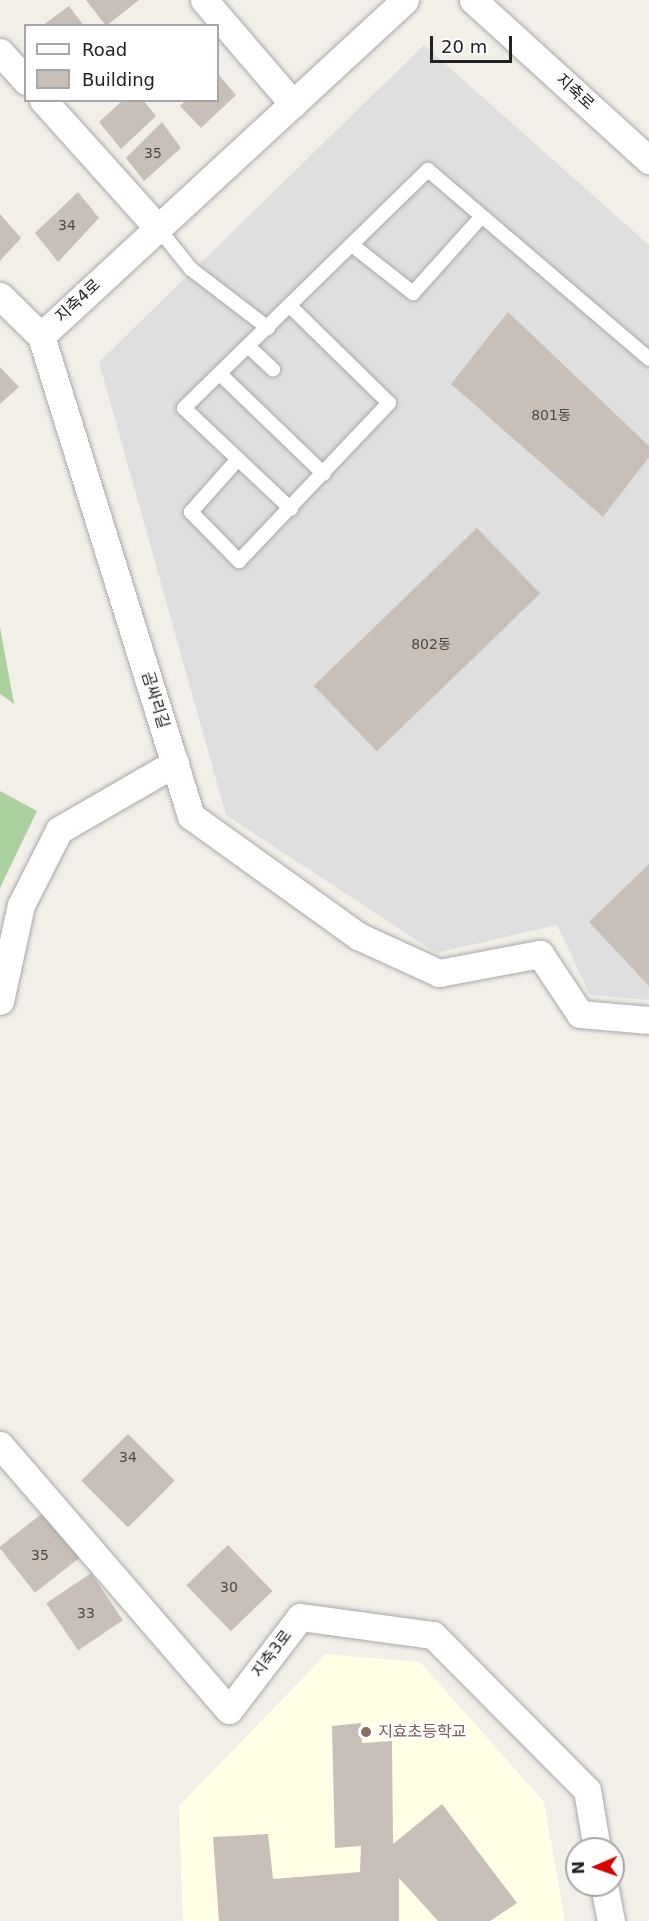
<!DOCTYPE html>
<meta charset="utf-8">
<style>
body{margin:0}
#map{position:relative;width:649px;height:1921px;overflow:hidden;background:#f2efe9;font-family:"DejaVu Sans","Noto Sans KR",sans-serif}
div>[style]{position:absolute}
.residential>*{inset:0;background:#e0dfdf}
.education>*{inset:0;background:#ffffe5}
.forest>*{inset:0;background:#add19e}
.building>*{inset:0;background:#c7bfb8;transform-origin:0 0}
.roads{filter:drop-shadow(0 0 2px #a9a9a9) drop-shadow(0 0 2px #a9a9a9)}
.lane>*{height:14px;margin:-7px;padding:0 7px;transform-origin:7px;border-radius:7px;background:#fff}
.street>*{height:27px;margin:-13.5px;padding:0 13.5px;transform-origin:13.5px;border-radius:13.5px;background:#fff}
.dots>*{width:16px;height:16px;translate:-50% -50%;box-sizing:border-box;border:3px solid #fff;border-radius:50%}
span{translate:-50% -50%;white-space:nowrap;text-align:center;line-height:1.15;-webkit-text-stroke:5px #fff;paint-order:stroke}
.number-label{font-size:14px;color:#4b4948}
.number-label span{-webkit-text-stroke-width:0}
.street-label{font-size:16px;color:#222}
.education-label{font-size:16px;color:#785e54}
.left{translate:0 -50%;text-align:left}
.legend{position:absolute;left:24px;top:24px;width:195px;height:78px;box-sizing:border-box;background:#fff;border:2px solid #a7a7a7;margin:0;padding:8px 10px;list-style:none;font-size:18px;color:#222}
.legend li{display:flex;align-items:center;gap:12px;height:30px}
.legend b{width:30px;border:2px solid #a7a7a7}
.north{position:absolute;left:565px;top:1837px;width:60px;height:60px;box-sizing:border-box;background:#fff;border:2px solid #a7a7a7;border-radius:50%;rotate:268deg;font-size:16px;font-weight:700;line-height:24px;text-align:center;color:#222}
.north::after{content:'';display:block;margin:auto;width:21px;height:27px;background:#d40000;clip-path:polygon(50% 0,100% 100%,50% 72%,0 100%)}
.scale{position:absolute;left:430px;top:36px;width:82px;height:27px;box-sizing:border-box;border:3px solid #222;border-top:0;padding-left:8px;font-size:18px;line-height:21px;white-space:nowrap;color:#222;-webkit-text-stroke:4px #fff;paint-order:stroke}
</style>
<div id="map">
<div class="residential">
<div style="clip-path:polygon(424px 45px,649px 245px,649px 1000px,590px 995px,557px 925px,436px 953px,226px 815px,99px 362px)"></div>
</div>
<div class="education">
<div style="clip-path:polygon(326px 1654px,420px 1662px,544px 1802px,565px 1921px,183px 1921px,179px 1806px)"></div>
</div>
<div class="forest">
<div style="clip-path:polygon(0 627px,14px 704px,0 694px)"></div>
<div style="clip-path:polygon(0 791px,37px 811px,0 888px)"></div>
</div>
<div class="building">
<div style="clip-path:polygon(86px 0,139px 0,106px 26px)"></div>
<div style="clip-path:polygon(69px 6px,84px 26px,42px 26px)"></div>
<div style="clip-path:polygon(218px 74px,236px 95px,201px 128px,180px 106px,186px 100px,218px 100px)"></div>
<div style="clip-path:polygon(123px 100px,143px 100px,156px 116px,121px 149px,99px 122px)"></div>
<div style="clip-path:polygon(162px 122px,181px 148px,144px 181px,126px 158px)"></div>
<div style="clip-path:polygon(78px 192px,99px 218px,58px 262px,35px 233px)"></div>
<div style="clip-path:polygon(0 214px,21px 238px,0 261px)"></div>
<div style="clip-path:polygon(508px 312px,649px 446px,649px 457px,603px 517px,451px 384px)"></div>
<div style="clip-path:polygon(0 367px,19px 387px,0 404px)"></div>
<div style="left:477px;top:528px;width:91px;height:227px;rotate:46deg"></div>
<div style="clip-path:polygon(649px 864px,649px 986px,589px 922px)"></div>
<div style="left:128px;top:1434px;width:66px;height:66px;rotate:45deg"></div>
<div style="left:44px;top:1512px;width:58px;height:57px;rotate:52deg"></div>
<div style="left:228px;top:1545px;width:64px;height:58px;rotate:46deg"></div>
<div style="left:91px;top:1573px;width:57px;height:54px;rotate:56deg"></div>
<div style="clip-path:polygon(361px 1723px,362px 1743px,392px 1741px,393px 1844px,442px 1804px,517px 1903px,490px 1921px,438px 1921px,399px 1878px,399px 1921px,219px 1921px,213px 1837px,268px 1834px,273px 1879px,360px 1872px,361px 1846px,335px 1848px,332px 1726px)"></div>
</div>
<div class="roads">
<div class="lane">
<div style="left:158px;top:228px;width:53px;rotate:51.2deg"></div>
<div style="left:191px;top:269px;width:97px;rotate:37.5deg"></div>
<div style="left:352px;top:245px;width:78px;rotate:38.2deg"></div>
<div style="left:413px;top:293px;width:103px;rotate:-48.1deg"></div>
<div style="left:249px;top:347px;width:33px;rotate:43deg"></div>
<div style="left:220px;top:374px;width:144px;rotate:43.9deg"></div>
<div style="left:238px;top:459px;width:71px;rotate:131.6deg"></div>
<div style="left:191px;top:512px;width:69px;rotate:45.6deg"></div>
<div style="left:239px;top:561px;width:218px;rotate:-46.5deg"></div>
<div style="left:389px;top:403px;width:139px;rotate:-135.6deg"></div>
<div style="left:291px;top:509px;width:147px;rotate:-136.7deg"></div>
<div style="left:184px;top:408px;width:341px;rotate:-44.3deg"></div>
<div style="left:428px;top:170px;width:291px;rotate:40.5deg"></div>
</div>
<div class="street">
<div style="left:204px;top:0;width:137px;rotate:49.4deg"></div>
<div style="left:473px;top:0;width:238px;rotate:42.3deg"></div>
<div style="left:0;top:52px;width:39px;rotate:48deg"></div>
<div style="left:43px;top:100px;width:172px;rotate:48.1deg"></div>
<div style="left:0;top:296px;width:57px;rotate:44.3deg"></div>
<div style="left:41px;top:336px;width:495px;rotate:-42.7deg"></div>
<div style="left:41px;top:336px;width:503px;rotate:72.65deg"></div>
<div style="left:191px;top:816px;width:206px;rotate:35.7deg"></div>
<div style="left:358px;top:936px;width:89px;rotate:24.6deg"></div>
<div style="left:439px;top:973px;width:103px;rotate:-10.7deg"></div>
<div style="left:540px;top:954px;width:72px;rotate:56.3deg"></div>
<div style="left:580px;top:1014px;width:69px;rotate:5deg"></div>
<div style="left:0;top:1001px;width:98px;rotate:-77.7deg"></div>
<div style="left:21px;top:905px;width:84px;rotate:-63.1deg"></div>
<div style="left:59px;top:830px;width:134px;rotate:-30deg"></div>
<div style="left:0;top:1445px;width:350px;rotate:49.2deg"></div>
<div style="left:229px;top:1710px;width:117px;rotate:-52.6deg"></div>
<div style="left:300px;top:1617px;width:134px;rotate:7.7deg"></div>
<div style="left:433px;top:1635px;width:218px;rotate:45.2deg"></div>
<div style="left:587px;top:1790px;width:60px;rotate:80.4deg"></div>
<div style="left:604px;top:1885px;width:37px;rotate:79deg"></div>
</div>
</div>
<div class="dots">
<div style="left:366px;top:1732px;background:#8d6e63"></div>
</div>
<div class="number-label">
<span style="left:153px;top:153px">35</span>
<span style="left:67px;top:225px">34</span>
<span style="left:551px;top:415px">801동</span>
<span style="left:431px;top:644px">802동</span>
<span style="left:128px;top:1457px">34</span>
<span style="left:40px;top:1555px">35</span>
<span style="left:229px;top:1587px">30</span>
<span style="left:86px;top:1613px">33</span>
</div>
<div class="street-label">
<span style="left:575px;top:92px;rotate:42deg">지축로</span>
<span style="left:78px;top:301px;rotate:-43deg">지축4로</span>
<span style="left:155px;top:700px;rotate:73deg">곰싸리길</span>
<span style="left:272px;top:1654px;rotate:-53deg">지축3로</span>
</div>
<div class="education-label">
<span class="left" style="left:378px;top:1732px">지효초등학교</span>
</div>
<ul class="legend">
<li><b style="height:8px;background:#fff"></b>Road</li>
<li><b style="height:16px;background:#c7bfb8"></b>Building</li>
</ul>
<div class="north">N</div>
<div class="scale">20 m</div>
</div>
